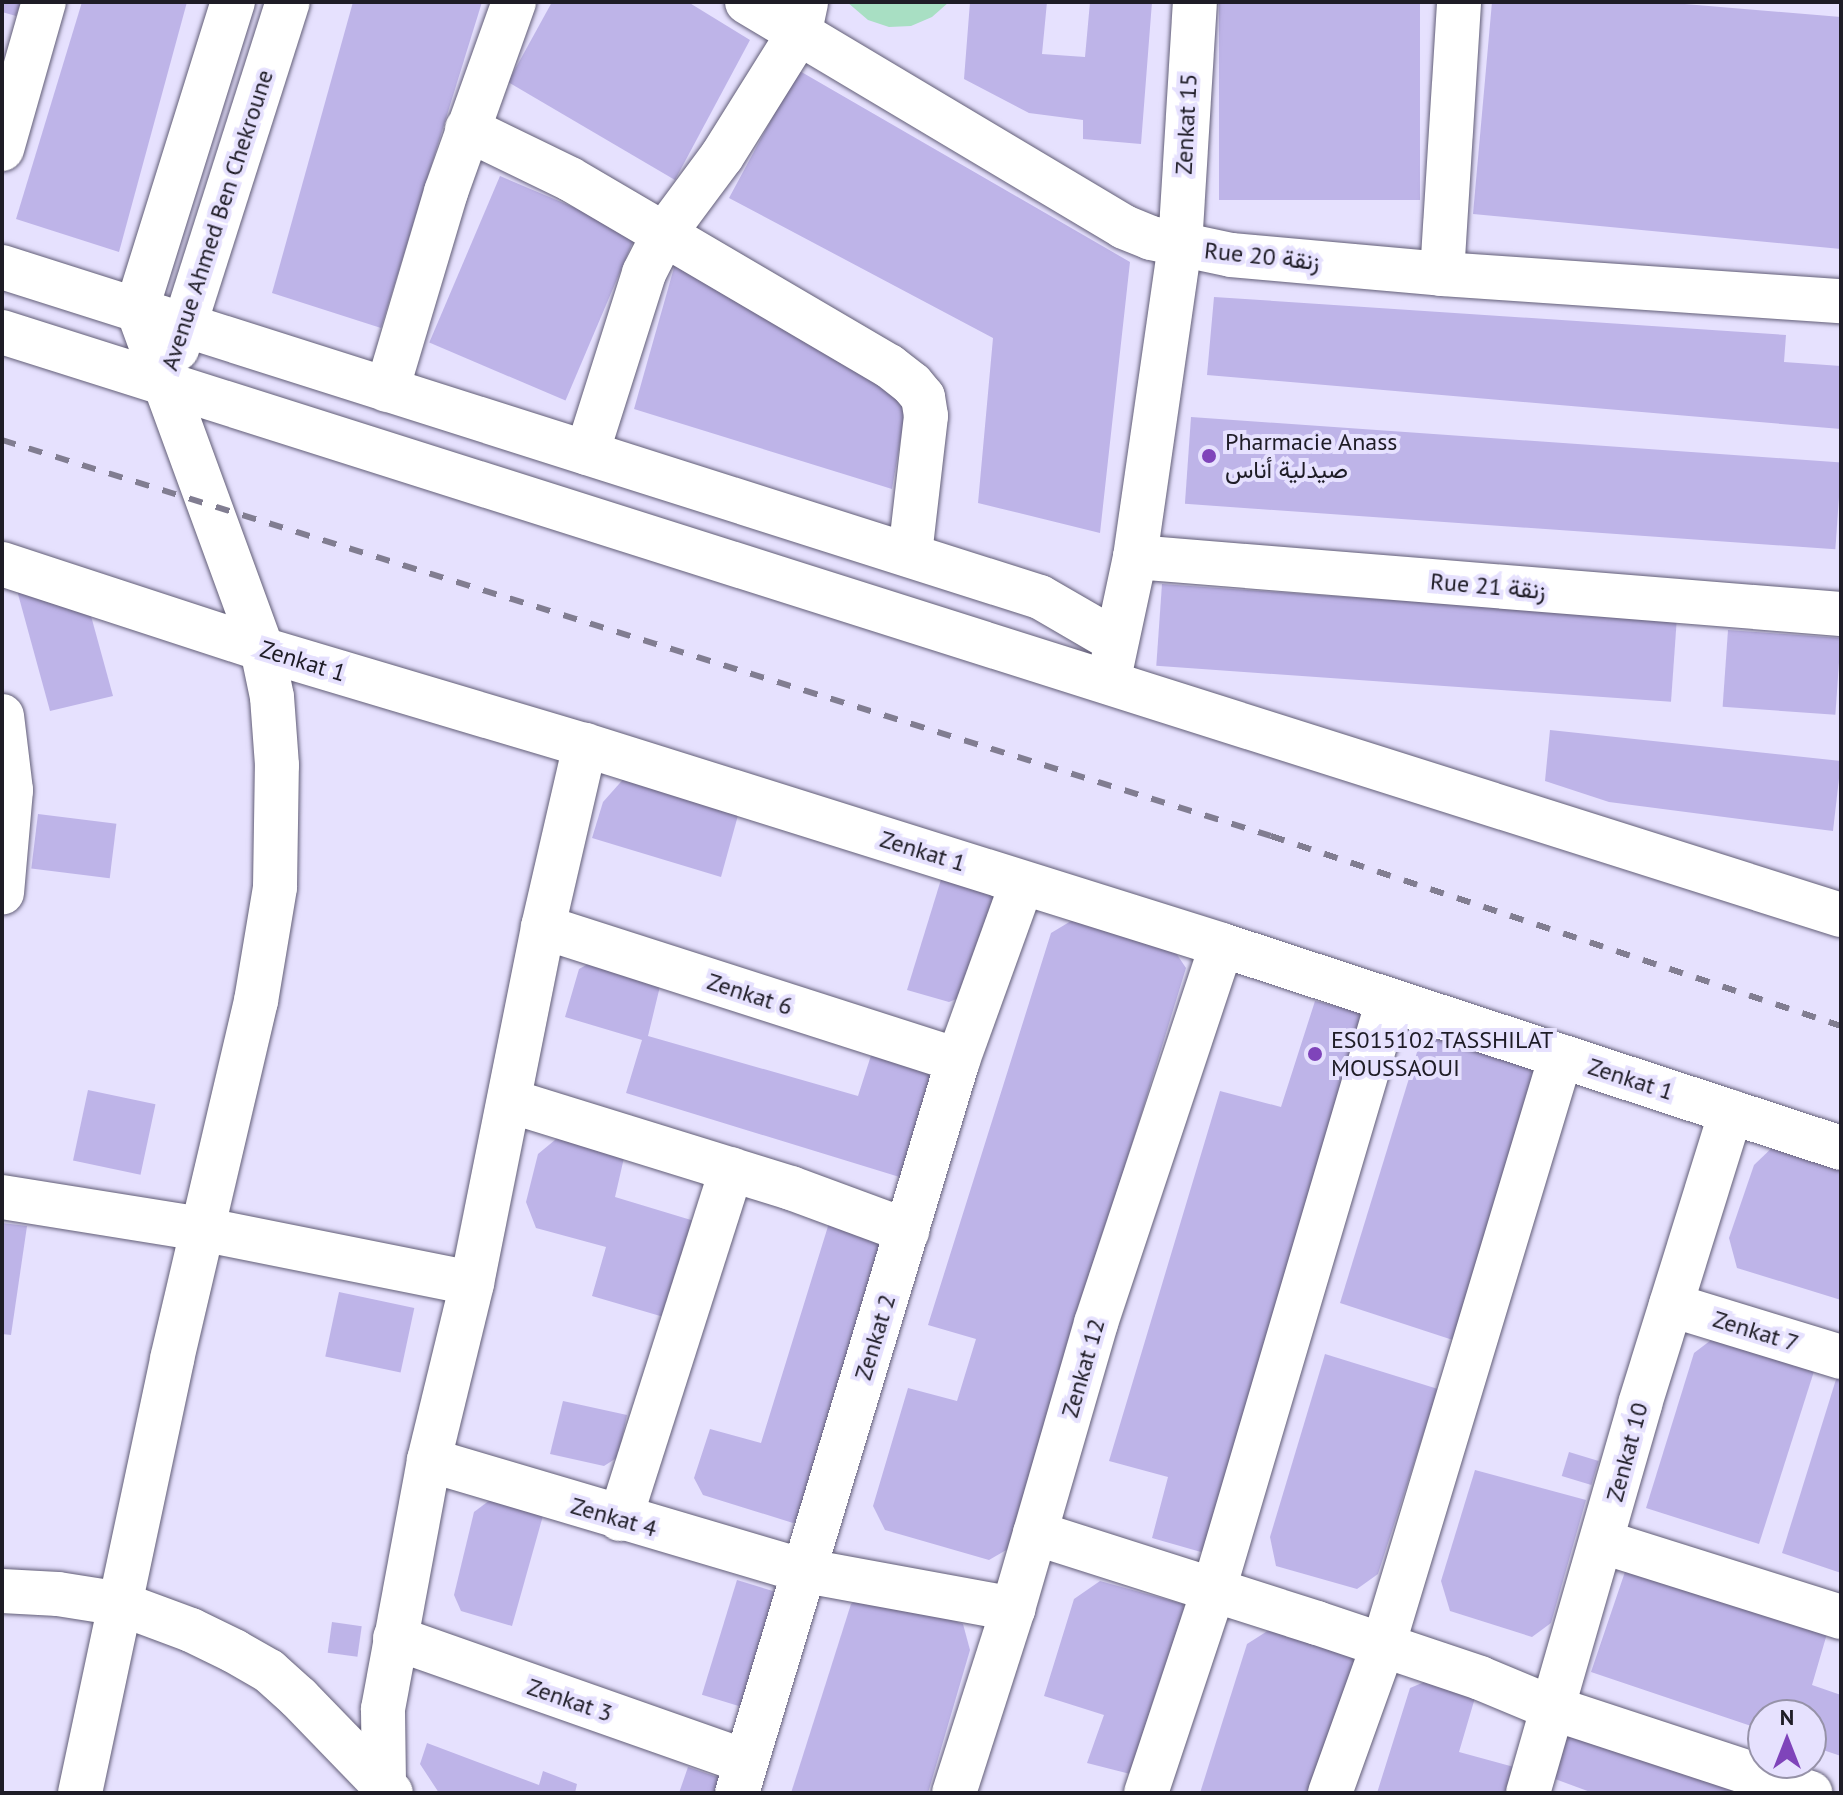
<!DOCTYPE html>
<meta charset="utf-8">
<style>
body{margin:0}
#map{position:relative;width:1843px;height:1795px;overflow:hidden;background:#e6e1fe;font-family:"PT Sans",Vazirmatn,sans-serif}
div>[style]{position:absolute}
.green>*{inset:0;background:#a8dfc3}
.building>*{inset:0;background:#beb4e8;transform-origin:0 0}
.roads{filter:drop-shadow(0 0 2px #625e77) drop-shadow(0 0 2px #625e77)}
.street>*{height:44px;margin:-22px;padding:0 22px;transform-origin:22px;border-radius:22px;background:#fff}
.rail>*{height:6px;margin-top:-3px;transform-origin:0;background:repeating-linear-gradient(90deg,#817d91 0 14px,transparent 0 28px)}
.dots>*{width:22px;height:22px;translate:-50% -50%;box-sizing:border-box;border:4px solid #e6e1fe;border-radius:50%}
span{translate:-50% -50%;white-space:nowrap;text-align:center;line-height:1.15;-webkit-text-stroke:8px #e6e1fe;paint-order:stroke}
.street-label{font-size:24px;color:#1e1c26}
.poi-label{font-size:24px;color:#1e1c26}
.left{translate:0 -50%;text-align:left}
.frame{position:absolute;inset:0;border:4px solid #1e1c26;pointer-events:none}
.north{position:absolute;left:1747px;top:1699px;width:80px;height:80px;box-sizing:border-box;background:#e6e1fe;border:2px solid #9692a8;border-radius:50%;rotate:0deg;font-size:22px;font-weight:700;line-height:32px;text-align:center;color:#1e1c26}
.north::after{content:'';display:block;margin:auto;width:28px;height:36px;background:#7f44ba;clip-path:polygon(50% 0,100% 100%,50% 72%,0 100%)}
</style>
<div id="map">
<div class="green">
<div style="clip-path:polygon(847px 2px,949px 2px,932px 17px,911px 26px,889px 27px,868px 20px)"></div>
</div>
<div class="building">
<div style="clip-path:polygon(2px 2px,21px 2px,16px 16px,2px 12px)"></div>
<div style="clip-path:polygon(82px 2px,187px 2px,119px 252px,16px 219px)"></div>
<div style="clip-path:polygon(353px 2px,482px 2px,381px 328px,272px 293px)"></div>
<div style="clip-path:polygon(552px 2px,688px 2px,750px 40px,675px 180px,508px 82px)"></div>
<div style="clip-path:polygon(970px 2px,1047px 2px,1042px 54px,1085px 57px,1090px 2px,1152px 2px,1141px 144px,1083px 139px,1083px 120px,1029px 113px,964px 79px)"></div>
<div style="left:1219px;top:2px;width:201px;height:198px"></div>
<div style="clip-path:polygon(1492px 2px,1661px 2px,1841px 17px,1841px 249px,1473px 214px)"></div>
<div style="clip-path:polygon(798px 70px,1130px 262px,1100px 533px,978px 503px,993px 338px,729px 198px)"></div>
<div style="left:500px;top:176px;width:148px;height:181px;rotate:23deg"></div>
<div style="clip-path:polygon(677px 257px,908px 396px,892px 489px,634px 409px)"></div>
<div style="clip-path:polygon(1214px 297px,1786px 335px,1784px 362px,1841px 366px,1841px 429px,1207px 375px)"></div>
<div style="left:1191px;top:417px;width:652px;height:87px;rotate:4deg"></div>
<div style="clip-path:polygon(15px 583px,88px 605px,113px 696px,50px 711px)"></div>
<div style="left:1162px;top:584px;width:516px;height:82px;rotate:4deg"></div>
<div style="left:1728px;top:630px;width:113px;height:77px;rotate:4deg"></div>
<div style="clip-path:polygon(1550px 730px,1841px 761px,1833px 831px,1609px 802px,1545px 781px)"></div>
<div style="clip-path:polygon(627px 775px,740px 808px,721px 877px,592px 838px,603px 802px)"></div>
<div style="left:38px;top:814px;width:79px;height:55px;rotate:7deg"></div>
<div style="clip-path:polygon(943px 873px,999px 891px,969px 994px,949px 1002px,907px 990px)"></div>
<div style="clip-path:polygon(1076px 918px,1172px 947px,1186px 968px,1008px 1549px,989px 1560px,885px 1530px,873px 1506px,908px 1388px,957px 1401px,976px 1339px,928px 1325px,1051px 933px)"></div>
<div style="clip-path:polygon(597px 959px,662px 978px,648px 1036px,858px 1096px,875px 1043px,935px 1064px,906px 1179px,626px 1093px,642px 1040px,565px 1017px,579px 969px)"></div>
<div style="clip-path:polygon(1315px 1001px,1362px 1012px,1220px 1535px,1201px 1552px,1152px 1538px,1168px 1477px,1109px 1461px,1220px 1091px,1281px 1107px)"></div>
<div style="clip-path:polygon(1432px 1037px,1534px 1067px,1543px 1084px,1462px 1343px,1340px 1303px,1418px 1049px)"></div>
<div style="left:88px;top:1090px;width:69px;height:72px;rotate:12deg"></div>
<div style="clip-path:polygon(561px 1135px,626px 1149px,615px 1197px,701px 1223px,674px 1320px,592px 1296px,606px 1247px,536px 1228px,526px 1202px,538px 1154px)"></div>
<div style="clip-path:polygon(1777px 1143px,1841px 1163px,1841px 1300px,1737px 1268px,1729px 1238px,1754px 1165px)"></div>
<div style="clip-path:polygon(2px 1223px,27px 1226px,11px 1335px,2px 1334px)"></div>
<div style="clip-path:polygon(829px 1223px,889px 1245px,811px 1514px,793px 1523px,703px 1495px,694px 1478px,710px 1429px,761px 1443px)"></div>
<div style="left:339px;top:1292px;width:77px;height:66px;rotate:12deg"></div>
<div style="clip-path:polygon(1719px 1334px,1816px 1365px,1759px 1544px,1646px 1508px,1694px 1353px)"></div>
<div style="clip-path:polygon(1325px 1354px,1438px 1389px,1378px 1574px,1357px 1589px,1276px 1566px,1270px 1537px)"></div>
<div style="clip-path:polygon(1838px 1373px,1841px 1374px,1841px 1573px,1782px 1553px)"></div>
<div style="clip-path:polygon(563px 1401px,627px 1415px,618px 1457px,604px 1466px,550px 1454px)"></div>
<div style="left:1569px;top:1452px;width:31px;height:25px;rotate:17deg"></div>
<div style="clip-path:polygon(1475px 1470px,1586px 1500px,1551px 1623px,1532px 1637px,1450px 1611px,1441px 1581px)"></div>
<div style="clip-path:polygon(494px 1497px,544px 1512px,512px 1626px,461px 1611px,454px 1595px,474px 1512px)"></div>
<div style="clip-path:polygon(1630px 1557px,1831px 1620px,1812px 1685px,1841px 1695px,1841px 1756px,1811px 1746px,1811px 1715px,1763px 1715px,1763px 1730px,1591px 1672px)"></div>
<div style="left:737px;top:1580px;width:41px;height:120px;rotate:17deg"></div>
<div style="clip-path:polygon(1100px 1581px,1183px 1604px,1190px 1634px,1142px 1777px,1087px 1763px,1104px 1715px,1044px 1696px,1074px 1599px)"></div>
<div style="clip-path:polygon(870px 1592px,963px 1624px,970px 1650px,928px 1793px,791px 1793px,851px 1604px)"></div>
<div style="left:332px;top:1622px;width:30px;height:31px;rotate:8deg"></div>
<div style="clip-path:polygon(1269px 1630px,1353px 1657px,1362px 1684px,1326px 1793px,1200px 1793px,1247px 1644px)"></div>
<div style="clip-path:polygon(1434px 1678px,1477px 1691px,1459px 1752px,1514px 1767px,1507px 1793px,1377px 1793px,1410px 1688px)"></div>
<div style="clip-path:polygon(1571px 1723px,1775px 1793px,1593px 1793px,1555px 1779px)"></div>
<div style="clip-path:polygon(427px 1743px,539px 1785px,543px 1771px,577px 1784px,575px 1793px,439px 1793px,420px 1764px)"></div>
<div style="clip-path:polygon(688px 1767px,729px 1781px,731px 1793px,679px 1793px)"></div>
</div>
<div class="roads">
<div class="street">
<div style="left:747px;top:2px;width:439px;rotate:30.8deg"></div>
<div style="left:1124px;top:227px;width:29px;rotate:22deg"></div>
<div style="left:1151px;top:238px;width:82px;rotate:12deg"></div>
<div style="left:1231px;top:255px;width:212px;rotate:5.1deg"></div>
<div style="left:1442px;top:274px;width:400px;rotate:3.9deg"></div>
<div style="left:467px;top:129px;width:114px;rotate:25.9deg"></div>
<div style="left:570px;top:179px;width:370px;rotate:30.4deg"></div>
<div style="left:889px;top:366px;width:29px;rotate:38deg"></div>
<div style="left:912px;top:384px;width:17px;rotate:50deg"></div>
<div style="left:923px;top:397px;width:19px;rotate:81deg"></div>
<div style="left:926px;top:416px;width:140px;rotate:96.6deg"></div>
<div style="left:2px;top:149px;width:153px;rotate:-74.1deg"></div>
<div style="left:2px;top:267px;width:1089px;rotate:17.64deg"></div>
<div style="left:1040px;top:597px;width:88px;rotate:30.1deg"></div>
<div style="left:1442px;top:274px;width:273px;rotate:-86.4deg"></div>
<div style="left:2px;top:332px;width:1929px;rotate:17.59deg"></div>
<div style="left:177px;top:349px;width:364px;rotate:-72.3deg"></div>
<div style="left:387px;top:390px;width:207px;rotate:-73.4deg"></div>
<div style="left:446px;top:192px;width:202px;rotate:-70.3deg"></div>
<div style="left:587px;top:453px;width:189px;rotate:-72.4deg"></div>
<div style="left:644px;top:273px;width:44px;rotate:-62.9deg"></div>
<div style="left:664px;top:234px;width:97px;rotate:-53.4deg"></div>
<div style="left:722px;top:156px;width:147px;rotate:-58deg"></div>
<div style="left:800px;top:31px;width:29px;rotate:-78deg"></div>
<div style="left:1135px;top:557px;width:708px;rotate:4.62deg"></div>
<div style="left:2px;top:564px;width:274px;rotate:18.1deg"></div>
<div style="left:262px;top:649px;width:337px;rotate:16.6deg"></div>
<div style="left:585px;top:745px;width:668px;rotate:17.43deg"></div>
<div style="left:1222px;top:945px;width:651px;rotate:18.16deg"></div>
<div style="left:1111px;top:669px;width:115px;rotate:-77.9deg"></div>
<div style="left:1135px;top:557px;width:314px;rotate:-81.8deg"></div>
<div style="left:1180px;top:246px;width:244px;rotate:-86.5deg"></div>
<div style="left:2px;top:716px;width:75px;rotate:83.1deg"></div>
<div style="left:11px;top:790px;width:103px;rotate:95deg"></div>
<div style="left:543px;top:927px;width:436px;rotate:17.8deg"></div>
<div style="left:510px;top:1101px;width:294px;rotate:17.2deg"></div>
<div style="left:791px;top:1188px;width:124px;rotate:20.3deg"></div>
<div style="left:2px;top:1197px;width:202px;rotate:9.1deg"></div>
<div style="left:201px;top:1229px;width:276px;rotate:11.3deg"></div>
<div style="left:1671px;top:1305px;width:178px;rotate:17deg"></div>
<div style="left:429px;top:1460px;width:388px;rotate:16.5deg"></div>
<div style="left:801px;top:1570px;width:216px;rotate:10.4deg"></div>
<div style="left:620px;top:1519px;width:367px;rotate:-72.3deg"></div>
<div style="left:1035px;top:1533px;width:296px;rotate:17.7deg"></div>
<div style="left:1317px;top:1623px;width:172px;rotate:18.6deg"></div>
<div style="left:1480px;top:1678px;width:78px;rotate:22.6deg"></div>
<div style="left:1552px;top:1708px;width:272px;rotate:18.2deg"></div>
<div style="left:1603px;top:1542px;width:250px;rotate:17.5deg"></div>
<div style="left:2px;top:1591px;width:56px;rotate:3.1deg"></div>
<div style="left:58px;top:1594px;width:64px;rotate:9deg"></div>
<div style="left:121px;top:1604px;width:75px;rotate:20.4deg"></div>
<div style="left:191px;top:1630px;width:48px;rotate:26deg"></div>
<div style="left:234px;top:1651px;width:40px;rotate:29.7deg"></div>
<div style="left:269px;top:1671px;width:40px;rotate:42deg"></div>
<div style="left:299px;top:1698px;width:132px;rotate:45.9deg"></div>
<div style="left:395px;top:1638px;width:371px;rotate:19.4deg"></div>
<div style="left:384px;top:1783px;width:74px;rotate:-90.8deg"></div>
<div style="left:383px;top:1709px;width:253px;rotate:-79.5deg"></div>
<div style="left:429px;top:1460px;width:182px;rotate:-76.3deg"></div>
<div style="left:472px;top:1283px;width:363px;rotate:-78.7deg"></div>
<div style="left:543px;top:927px;width:187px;rotate:-77deg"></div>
<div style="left:80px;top:1793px;width:444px;rotate:-78deg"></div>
<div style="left:172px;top:1359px;width:368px;rotate:-76.8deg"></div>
<div style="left:256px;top:1001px;width:116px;rotate:-80.5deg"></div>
<div style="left:275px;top:887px;width:122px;rotate:-89.1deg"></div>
<div style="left:277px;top:765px;width:68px;rotate:-94.2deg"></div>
<div style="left:272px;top:697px;width:49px;rotate:-101.8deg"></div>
<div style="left:262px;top:649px;width:363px;rotate:-110.1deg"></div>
<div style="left:137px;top:308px;width:321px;rotate:-72.6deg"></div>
<div style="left:737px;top:1793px;width:766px;rotate:-73.22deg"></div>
<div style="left:958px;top:1060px;width:188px;rotate:-70.1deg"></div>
<div style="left:954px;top:1793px;width:193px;rotate:-72.2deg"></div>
<div style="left:1013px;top:1609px;width:298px;rotate:-73.8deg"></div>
<div style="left:1096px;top:1323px;width:398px;rotate:-71.6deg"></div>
<div style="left:1146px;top:1793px;width:215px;rotate:-71.6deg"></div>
<div style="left:1214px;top:1589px;width:613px;rotate:-73.52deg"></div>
<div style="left:1330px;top:1793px;width:156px;rotate:-70.2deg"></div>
<div style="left:1383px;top:1646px;width:616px;rotate:-73.21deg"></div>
<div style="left:1528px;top:1793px;width:405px;rotate:-73.9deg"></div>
<div style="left:1640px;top:1404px;width:306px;rotate:-72.7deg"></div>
</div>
</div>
<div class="rail">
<div style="left:2px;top:440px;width:1329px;rotate:17.33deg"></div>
<div style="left:1271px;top:836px;width:601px;rotate:18.43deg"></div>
</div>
<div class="dots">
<div style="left:1209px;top:456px;background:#7f44ba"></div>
<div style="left:1315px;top:1054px;background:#7f44ba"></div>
</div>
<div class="street-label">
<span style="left:1186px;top:124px;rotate:-87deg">Zenkat 15</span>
<span style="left:217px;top:220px;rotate:-72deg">Avenue Ahmed Ben Chekroune</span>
<span style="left:1262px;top:256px;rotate:6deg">Rue 20 زنقة</span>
<span style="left:1488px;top:586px;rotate:5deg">Rue 21 زنقة</span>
<span style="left:303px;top:661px;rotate:17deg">Zenkat 1</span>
<span style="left:923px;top:851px;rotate:17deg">Zenkat 1</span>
<span style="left:750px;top:994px;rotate:18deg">Zenkat 6</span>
<span style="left:1631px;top:1079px;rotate:18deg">Zenkat 1</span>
<span style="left:1756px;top:1331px;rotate:17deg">Zenkat 7</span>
<span style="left:875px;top:1337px;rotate:-73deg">Zenkat 2</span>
<span style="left:1083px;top:1368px;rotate:-74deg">Zenkat 12</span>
<span style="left:1627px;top:1452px;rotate:-75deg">Zenkat 10</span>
<span style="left:614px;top:1517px;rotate:16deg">Zenkat 4</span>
<span style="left:570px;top:1700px;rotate:19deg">Zenkat 3</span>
</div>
<div class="poi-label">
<span class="left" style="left:1225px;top:456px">Pharmacie Anass<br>صيدلية أناس</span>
<span class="left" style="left:1331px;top:1054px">ES015102 TASSHILAT<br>MOUSSAOUI</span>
</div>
<div class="frame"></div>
<div class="north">N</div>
</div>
